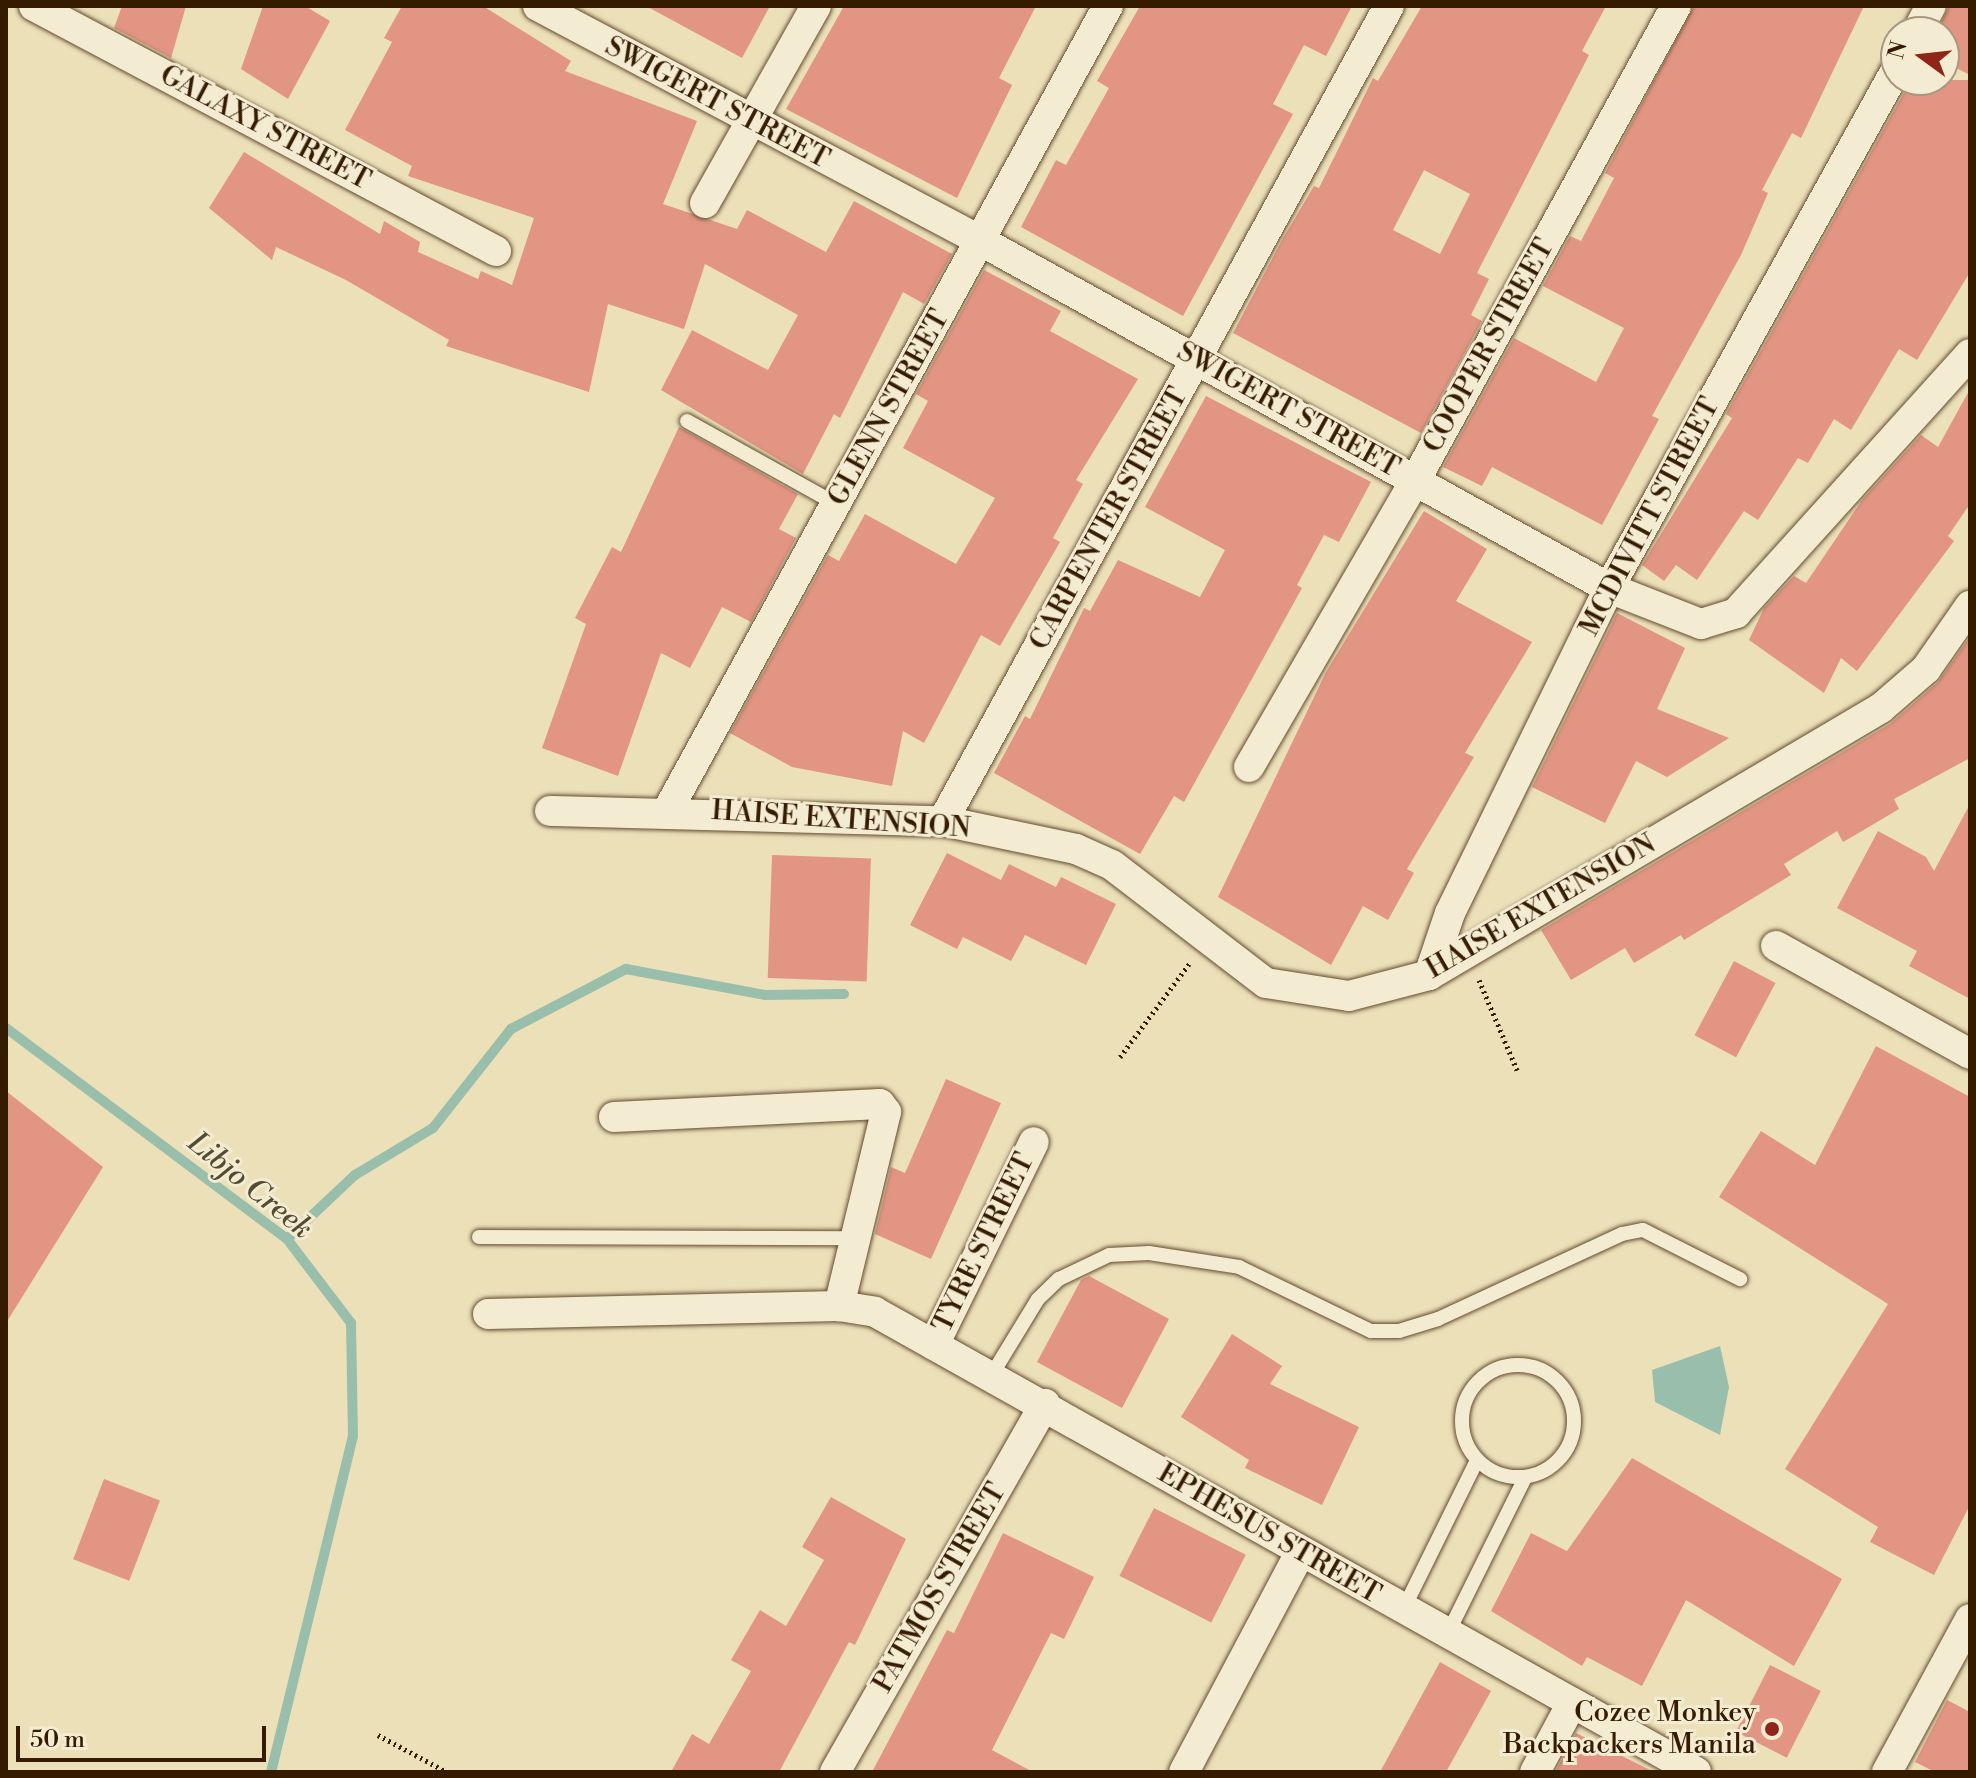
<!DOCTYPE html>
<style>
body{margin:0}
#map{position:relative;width:1976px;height:1778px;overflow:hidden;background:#ece0b9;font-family:"Libre Bodoni",serif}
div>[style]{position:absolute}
.water>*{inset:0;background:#99beab}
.stream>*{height:10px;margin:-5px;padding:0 5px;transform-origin:5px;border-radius:5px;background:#99beab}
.building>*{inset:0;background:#e29582;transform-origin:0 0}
.path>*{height:5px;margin-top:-2.5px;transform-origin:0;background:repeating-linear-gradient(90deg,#351b00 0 2px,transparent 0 6px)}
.roads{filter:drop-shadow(0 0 2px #634c2e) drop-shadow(0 0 2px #634c2e)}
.lane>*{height:14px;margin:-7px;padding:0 7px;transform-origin:7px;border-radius:7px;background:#f3ebd2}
.lane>.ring{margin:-7px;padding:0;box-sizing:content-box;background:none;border:14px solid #f3ebd2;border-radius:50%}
.street>*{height:30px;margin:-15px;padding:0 15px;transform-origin:15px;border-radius:15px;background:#f3ebd2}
.dots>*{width:22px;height:22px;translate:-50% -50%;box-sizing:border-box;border:4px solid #f3ebd2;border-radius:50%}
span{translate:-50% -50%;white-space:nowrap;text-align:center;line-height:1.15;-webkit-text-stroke:6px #f3ebd2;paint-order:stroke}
.street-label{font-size:28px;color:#351b00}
.poi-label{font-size:28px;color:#351b00}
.right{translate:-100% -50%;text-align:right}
.water-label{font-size:30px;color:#534c33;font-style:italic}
.frame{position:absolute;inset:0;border:8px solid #351b00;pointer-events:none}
.north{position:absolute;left:1880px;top:16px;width:80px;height:80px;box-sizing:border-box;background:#f3ebd2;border:2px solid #a7987e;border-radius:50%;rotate:285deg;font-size:22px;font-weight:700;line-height:32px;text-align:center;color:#351b00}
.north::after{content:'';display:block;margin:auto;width:28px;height:36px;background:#8f2418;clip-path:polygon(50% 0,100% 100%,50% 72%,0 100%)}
.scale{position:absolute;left:16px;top:1726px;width:250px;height:36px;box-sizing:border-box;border:4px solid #351b00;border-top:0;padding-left:10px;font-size:24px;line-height:28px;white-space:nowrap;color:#351b00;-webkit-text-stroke:6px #f3ebd2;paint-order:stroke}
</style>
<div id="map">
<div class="water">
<div style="clip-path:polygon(1720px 1346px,1729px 1387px,1720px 1435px,1655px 1402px,1652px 1370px)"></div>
</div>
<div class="stream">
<div style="left:6px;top:1028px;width:351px;rotate:36.9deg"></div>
<div style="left:287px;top:1239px;width:106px;rotate:52.7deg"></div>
<div style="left:351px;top:1323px;width:113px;rotate:89deg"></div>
<div style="left:353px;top:1436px;width:346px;rotate:103.7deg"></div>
<div style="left:287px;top:1239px;width:93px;rotate:-43.3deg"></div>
<div style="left:355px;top:1175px;width:91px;rotate:-31.1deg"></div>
<div style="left:433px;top:1128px;width:126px;rotate:-51.8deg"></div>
<div style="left:511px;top:1029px;width:130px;rotate:-27.6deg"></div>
<div style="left:626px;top:969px;width:141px;rotate:10.6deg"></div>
<div style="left:765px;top:995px;width:79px;rotate:-0.7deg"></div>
</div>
<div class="building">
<div style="clip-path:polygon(122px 6px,186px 6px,171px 58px,114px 28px)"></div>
<div style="clip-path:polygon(263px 6px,305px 6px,330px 21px,288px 99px,241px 69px)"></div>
<div style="clip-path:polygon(402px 6px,483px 6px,571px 61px,565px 71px,697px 121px,663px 204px,737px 229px,747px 210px,826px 252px,854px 201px,952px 254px,924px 304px,903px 292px,840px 418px,834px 414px,803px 474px,661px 390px,692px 330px,768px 370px,798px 315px,705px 264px,684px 329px,608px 304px,589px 392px,446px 346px,449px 340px,346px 280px,276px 247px,272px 260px,209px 208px,244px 152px,380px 234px,384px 221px,420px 242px,418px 252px,478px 279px,481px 271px,512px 285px,534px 218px,408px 176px,412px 166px,345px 130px,392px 42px,384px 38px)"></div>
<div style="clip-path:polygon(646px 6px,770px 6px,742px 58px)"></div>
<div style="clip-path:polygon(844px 6px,1036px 6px,999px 78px,1012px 85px,957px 198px,786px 109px)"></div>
<div style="clip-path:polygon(1140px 6px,1352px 6px,1326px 56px,1304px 45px,1273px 104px,1293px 114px,1183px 316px,1021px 227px,1056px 160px,1066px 165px,1109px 88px,1097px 81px)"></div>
<div style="clip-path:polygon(evenodd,1422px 6px,1606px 6px,1582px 51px,1589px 55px,1477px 273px,1489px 279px,1471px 315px,1482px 321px,1421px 433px,1233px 333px,1282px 240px,1314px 186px,1319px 188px,1373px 78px,1378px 81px,1422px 6px,1424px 170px,1470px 194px,1440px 254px,1393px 230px,1424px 170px)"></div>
<div style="clip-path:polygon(1694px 6px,1864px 6px,1801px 138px,1792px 133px,1762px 190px,1768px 193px,1741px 255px,1652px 416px,1659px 419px,1602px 525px,1492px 467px,1482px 486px,1443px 467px,1514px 338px,1596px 382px,1624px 328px,1543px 286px,1570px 236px,1581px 241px,1614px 178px,1605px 173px)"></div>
<div style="clip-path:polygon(1949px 6px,1970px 6px,1970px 75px,1944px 62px,1944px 32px,1937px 32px)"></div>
<div style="clip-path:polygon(1911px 80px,1970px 80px,1970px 272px,1917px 360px,1899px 349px,1851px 430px,1834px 419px,1808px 463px,1798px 458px,1758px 520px,1744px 511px,1697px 580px,1676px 565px,1664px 581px,1642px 565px,1732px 418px,1726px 414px)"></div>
<div style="clip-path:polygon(984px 270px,1061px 311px,1050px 331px,1138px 379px,1076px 480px,1083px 484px,1053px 538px,1060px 542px,1000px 646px,981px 635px,924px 743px,903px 731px,892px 786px,792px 767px,730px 733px,828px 555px,839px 561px,865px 514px,956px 564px,995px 498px,903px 448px,928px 401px,916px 394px)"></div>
<div style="clip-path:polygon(1970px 389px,1970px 504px,1948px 536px,1954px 541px,1857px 671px,1841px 658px,1824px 693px,1749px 640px,1764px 608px,1794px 576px,1806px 583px,1862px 500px,1921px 435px,1938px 447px)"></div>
<div style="clip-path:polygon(1206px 396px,1371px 482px,1339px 542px,1324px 535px,1297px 585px,1302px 588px,1184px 802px,1174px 796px,1140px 854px,994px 773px,1025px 716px,1030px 719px,1084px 608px,1090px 611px,1118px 560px,1200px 597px,1225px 550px,1145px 507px)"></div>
<div style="clip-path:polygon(679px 427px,798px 494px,779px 529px,796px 538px,751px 622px,722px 607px,690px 668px,661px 653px,618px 776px,542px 748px,586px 624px,575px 618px,612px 547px,621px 552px)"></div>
<div style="clip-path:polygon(1424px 511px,1487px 549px,1456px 601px,1532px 642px,1465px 753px,1474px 757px,1407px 869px,1414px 873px,1388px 920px,1363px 906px,1331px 965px,1218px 897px,1326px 672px)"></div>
<div style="clip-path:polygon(1617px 613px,1685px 648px,1657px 709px,1729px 738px,1667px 777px,1636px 761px,1605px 823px,1532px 787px)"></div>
<div style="clip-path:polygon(1970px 637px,1970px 758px,1894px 799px,1899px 809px,1862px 831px,1843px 842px,1837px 831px,1784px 864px,1791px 875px,1684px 940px,1681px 935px,1634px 963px,1625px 948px,1571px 980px,1541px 930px,1890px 724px,1938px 682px)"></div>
<div style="clip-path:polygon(1970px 804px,1970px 999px,1909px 966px,1917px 951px,1837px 908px,1878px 831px,1926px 857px,1934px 871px)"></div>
<div style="clip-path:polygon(947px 853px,1001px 880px,1009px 864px,1056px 887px,1061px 877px,1116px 904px,1086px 965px,1025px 935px,1011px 961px,963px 937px,957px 949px,910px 925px)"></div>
<div style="left:772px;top:855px;width:99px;height:123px;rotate:2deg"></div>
<div style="left:1734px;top:961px;width:47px;height:84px;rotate:28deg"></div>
<div style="clip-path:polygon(1876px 1046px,1970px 1097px,1970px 1505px,1934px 1575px,1870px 1542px,1878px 1527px,1785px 1469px,1888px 1304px,1719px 1197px,1761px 1131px,1815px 1165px)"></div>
<div style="clip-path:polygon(946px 1079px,1001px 1103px,931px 1259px,875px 1234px,891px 1167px,905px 1173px)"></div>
<div style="clip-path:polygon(6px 1091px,103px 1167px,6px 1323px)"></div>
<div style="clip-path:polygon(1089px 1276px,1169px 1319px,1122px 1408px,1037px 1362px,1081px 1280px)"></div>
<div style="clip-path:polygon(1232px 1334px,1282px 1366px,1270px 1384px,1359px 1427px,1322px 1505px,1245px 1468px,1249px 1460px,1181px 1417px)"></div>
<div style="clip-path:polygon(1632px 1458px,1842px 1579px,1794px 1666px,1686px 1600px,1642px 1686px,1587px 1657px,1582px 1666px,1491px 1611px,1531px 1533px,1567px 1551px)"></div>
<div style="left:104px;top:1479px;width:60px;height:86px;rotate:21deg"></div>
<div style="clip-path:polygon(831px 1497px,906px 1539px,855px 1645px,849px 1642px,779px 1772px,671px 1772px,692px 1734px,709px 1744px,751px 1671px,731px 1660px,760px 1610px,786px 1626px,824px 1560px,802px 1547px)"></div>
<div style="left:1154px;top:1508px;width:103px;height:76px;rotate:27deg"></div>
<div style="clip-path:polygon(1003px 1533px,1094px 1577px,1064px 1639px,1051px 1633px,992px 1750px,1033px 1772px,872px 1772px,947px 1630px,954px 1633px)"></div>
<div style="clip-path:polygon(1440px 1662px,1491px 1691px,1446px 1772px,1380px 1772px)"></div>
<div style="left:1770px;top:1665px;width:57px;height:75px;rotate:27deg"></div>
<div style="clip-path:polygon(1947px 1700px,1970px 1712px,1970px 1772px,1935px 1772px,1915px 1762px)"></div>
<div style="clip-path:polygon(1576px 1733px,1654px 1772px,1555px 1772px)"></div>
</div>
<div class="path">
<div style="left:1479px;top:980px;width:98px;rotate:67.1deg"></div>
<div style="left:1120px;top:1057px;width:116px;rotate:-53.4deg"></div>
<div style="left:378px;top:1735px;width:78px;rotate:28.2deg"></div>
</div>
<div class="roads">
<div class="lane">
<div style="left:687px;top:421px;width:171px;rotate:29.1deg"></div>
<div style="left:479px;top:1237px;width:375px;rotate:0.2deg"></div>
<div class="ring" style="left:1462px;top:1365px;width:98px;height:98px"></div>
<div style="left:991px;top:1376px;width:90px;rotate:-58.6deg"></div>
<div style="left:1038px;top:1299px;width:29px;rotate:-44deg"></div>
<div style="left:1059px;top:1279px;width:55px;rotate:-25.6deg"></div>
<div style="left:1109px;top:1255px;width:40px;rotate:-2.9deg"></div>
<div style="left:1149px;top:1253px;width:91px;rotate:8.8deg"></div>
<div style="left:1239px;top:1267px;width:147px;rotate:25.9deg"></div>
<div style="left:1371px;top:1331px;width:28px"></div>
<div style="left:1399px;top:1331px;width:41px;rotate:-17.1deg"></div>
<div style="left:1438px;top:1319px;width:203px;rotate:-24.8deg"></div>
<div style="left:1622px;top:1234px;width:21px;rotate:-11deg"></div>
<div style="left:1643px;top:1230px;width:109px;rotate:26.8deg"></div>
<div style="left:1403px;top:1610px;width:167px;rotate:-63.7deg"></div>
<div style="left:1447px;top:1635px;width:175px;rotate:-63.6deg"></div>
</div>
<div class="street">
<div style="left:34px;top:6px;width:523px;rotate:27.94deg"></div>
<div style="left:538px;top:6px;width:501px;rotate:27.94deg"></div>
<div style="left:981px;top:241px;width:717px;rotate:28.92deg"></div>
<div style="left:1609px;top:588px;width:99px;rotate:21.4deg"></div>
<div style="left:1701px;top:624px;width:37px;rotate:-17deg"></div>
<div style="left:1736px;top:613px;width:349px;rotate:-47.9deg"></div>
<div style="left:1917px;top:32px;width:30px;rotate:-62deg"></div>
<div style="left:705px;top:203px;width:226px;rotate:-60.6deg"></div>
<div style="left:1249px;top:767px;width:333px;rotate:-59.9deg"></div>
<div style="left:1416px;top:479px;width:540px;rotate:-61.2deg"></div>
<div style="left:668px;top:810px;width:917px;rotate:-61.31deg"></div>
<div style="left:550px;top:811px;width:393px;rotate:1.5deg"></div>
<div style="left:943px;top:821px;width:136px;rotate:11.9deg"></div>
<div style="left:1076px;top:849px;width:39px;rotate:24deg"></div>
<div style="left:1112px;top:865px;width:194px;rotate:37.5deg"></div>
<div style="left:1266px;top:983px;width:84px;rotate:8.9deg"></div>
<div style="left:1349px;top:996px;width:83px;rotate:-14.7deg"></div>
<div style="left:1429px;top:975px;width:525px;rotate:-30.57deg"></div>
<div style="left:1881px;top:708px;width:60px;rotate:-40.9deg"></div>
<div style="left:1926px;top:669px;width:77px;rotate:-55.1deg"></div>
<div style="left:943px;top:821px;width:929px;rotate:-61.31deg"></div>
<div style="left:1776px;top:946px;width:222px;rotate:29.1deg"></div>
<div style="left:1429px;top:975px;width:65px;rotate:-71.3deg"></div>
<div style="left:1450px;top:913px;width:362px;rotate:-63.9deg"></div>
<div style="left:1609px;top:588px;width:592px;rotate:-61.01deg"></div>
<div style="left:614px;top:1117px;width:266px;rotate:-2.8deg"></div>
<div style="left:880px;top:1104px;width:10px;rotate:53deg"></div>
<div style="left:886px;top:1112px;width:200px;rotate:103.6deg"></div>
<div style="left:488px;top:1314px;width:351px;rotate:-1.3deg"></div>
<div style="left:839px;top:1306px;width:36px;rotate:9deg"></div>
<div style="left:875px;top:1312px;width:941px;rotate:29.26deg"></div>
<div style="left:934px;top:1345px;width:226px;rotate:-63.8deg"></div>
<div style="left:835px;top:1772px;width:424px;rotate:-60.3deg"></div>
<div style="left:1184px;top:1772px;width:248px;rotate:-62.1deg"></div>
<div style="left:1535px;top:1772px;width:76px;rotate:-61.8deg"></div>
<div style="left:1887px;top:1772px;width:174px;rotate:-61.5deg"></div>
</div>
</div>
<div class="dots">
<div style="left:1772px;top:1729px;background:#8f2418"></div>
</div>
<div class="street-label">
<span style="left:717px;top:103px;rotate:28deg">SWIGERT STREET</span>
<span style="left:265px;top:128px;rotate:28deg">GALAXY STREET</span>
<span style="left:1489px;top:346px;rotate:-61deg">COOPER STREET</span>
<span style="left:889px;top:408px;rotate:-61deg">GLENN STREET</span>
<span style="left:1288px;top:410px;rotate:29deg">SWIGERT STREET</span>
<span style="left:1650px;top:517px;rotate:-62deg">MCDIVITT STREET</span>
<span style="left:1109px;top:519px;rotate:-61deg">CARPENTER STREET</span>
<span style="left:841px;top:820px;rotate:4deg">HAISE EXTENSION</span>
<span style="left:1541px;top:907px;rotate:-30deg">HAISE EXTENSION</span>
<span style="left:984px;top:1243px;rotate:-64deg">TYRE STREET</span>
<span style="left:1269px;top:1534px;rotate:30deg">EPHESUS STREET</span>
<span style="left:940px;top:1588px;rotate:-60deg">PATMOS STREET</span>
</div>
<div class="poi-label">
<span class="right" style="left:1756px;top:1729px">Cozee Monkey<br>Backpackers Manila</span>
</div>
<div class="water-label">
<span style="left:250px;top:1186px;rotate:39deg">Libjo Creek</span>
</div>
<div class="frame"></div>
<div class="north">N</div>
<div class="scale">50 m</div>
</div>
